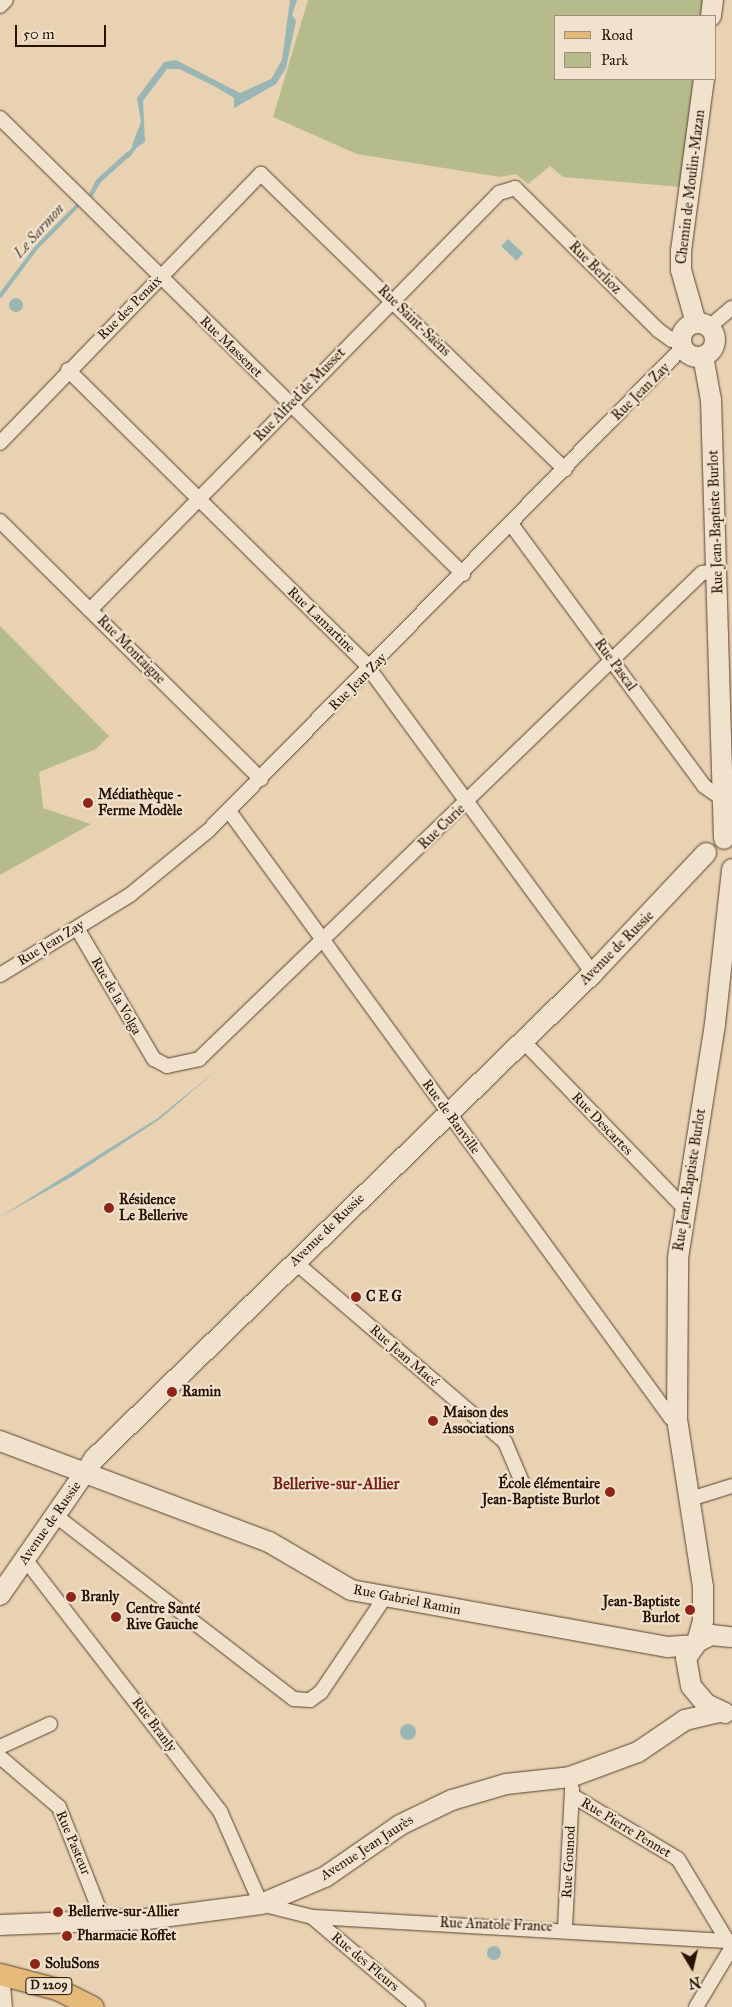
<!DOCTYPE html>
<meta charset="utf-8">
<style>
body{margin:0}
#map{position:relative;width:732px;height:2007px;overflow:hidden;background:#e8d2b2;font-family:"IM FELL Great Primer",serif}
div>[style]{position:absolute}
.green>*{inset:0;background:#b6bb8c}
.water>*{inset:0;background:#99b6b4;transform-origin:0 0}
.round{border-radius:50%}
.stream>*{height:4px;margin:-2px;padding:0 2px;transform-origin:2px;border-radius:2px;background:#99b6b4}
.roads{filter:drop-shadow(0 0 1px #59412c) drop-shadow(0 0 1px #59412c)}
.street>*{height:14px;margin:-7px;padding:0 7px;transform-origin:7px;border-radius:7px;background:#f0e2cd}
.secondary>*{height:20px;margin:-10px;padding:0 10px;transform-origin:10px;border-radius:10px;background:#f0e2cd}
.secondary>.ring{margin:-10px;padding:0;box-sizing:content-box;background:none;border:20px solid #f0e2cd;border-radius:50%}
.primary>*{height:21px;margin:-10.5px;padding:0 10.5px;transform-origin:10.5px;border-radius:10.5px;background:#e4b979}
.dots>*{width:14px;height:14px;translate:-50% -50%;box-sizing:border-box;border:2px solid #f0e2cd;border-radius:50%}
span{translate:-50% -50%;white-space:nowrap;text-align:center;line-height:1.15;-webkit-text-stroke:4.5px #f0e2cd;paint-order:stroke}
.shield-label span{padding:1px 4px;background:#f0e2cd;border:1px solid;border-radius:4px;-webkit-text-stroke-width:0}
.shield-label{font-size:12px;color:#291100;font-weight:700}
.street-label{font-size:14px;color:#291100}
.poi-label{font-size:14px;color:#291100;font-weight:700}
.left{translate:0 -50%;text-align:left}
.right{translate:-100% -50%;text-align:right}
.water-label{font-size:15px;color:#504b3f;font-style:italic}
.quarter-label{font-size:16px;color:#7a1f14;font-weight:700}
.legend{position:absolute;left:554px;top:15px;width:162px;height:65px;box-sizing:border-box;background:#f0e2cd;border:1px solid #a08e7b;margin:0;padding:6px 9px;list-style:none;font-size:15px;color:#291100}
.legend li{display:flex;align-items:center;gap:10px;height:25px}
.legend b{width:25px;border:1px solid #a08e7b}
.north{position:absolute;left:667px;top:1942px;width:50px;height:50px;-webkit-text-stroke:4px #f0e2cd;paint-order:stroke;rotate:171deg;font-size:14px;font-weight:700;line-height:20px;text-align:center;color:#291100}
.north::after{content:'';display:block;margin:auto;width:18px;height:22px;background:#291100;clip-path:polygon(50% 0,100% 100%,50% 72%,0 100%)}
.scale{position:absolute;left:15px;top:25px;width:91px;height:22px;box-sizing:border-box;border:2px solid #291100;border-top:0;padding-left:6px;font-size:15px;line-height:18px;white-space:nowrap;color:#291100;-webkit-text-stroke:4px #f0e2cd;paint-order:stroke}
</style>
<div id="map">
<div class="green">
<div style="clip-path:polygon(308px 0,703px 0,701px 16px,556px 16px,556px 79px,693px 79px,681px 187px,563px 177px,550px 166px,528px 184px,516px 174px,500px 177px,357px 154px,273px 117px)"></div>
<div style="clip-path:polygon(0 626px,109px 736px,96px 749px,39px 772px,43px 808px,91px 824px,0 875px)"></div>
</div>
<div class="water">
<div style="clip-path:polygon(290px 0,297px 0,292px 15px,296px 21px,286px 68px,276px 84px,234px 108px,234px 98px,214px 86px,179px 69px,167px 69px,143px 101px,145px 142px,136px 148px,132px 145px,141px 122px,137px 98px,164px 62px,176px 60px,240px 93px,271px 79px,282px 60px)"></div>
<div style="clip-path:polygon(128px 151px,132px 154px,101px 182px,92px 197px,89px 194px,96px 180px)"></div>
<div style="left:508px;top:239px;width:21px;height:10px;rotate:43deg"></div>
<div class="round" style="left:9px;top:298px;width:14px;height:14px"></div>
<div style="clip-path:polygon(218px 1069px,160px 1119px,73px 1176px,0 1217px,158px 1118px)"></div>
<div class="round" style="left:400px;top:1724px;width:16px;height:16px"></div>
<div class="round" style="left:487px;top:1946px;width:14px;height:14px"></div>
</div>
<div class="stream">
<div style="left:128px;top:156px;width:15px;rotate:-53deg"></div>
<div style="left:0;top:296px;width:60px;rotate:-53.1deg"></div>
<div style="left:36px;top:248px;width:59px;rotate:-45.7deg"></div>
</div>
<div class="roads">
<div class="street">
<div style="left:0;top:6px;width:8px;rotate:-45deg"></div>
<div style="left:0;top:118px;width:650px;rotate:44.56deg"></div>
<div style="left:709px;top:327px;width:30px;rotate:-40deg"></div>
<div style="left:68px;top:370px;width:417px;rotate:44.6deg"></div>
<div style="left:365px;top:663px;width:385px;rotate:53.7deg"></div>
<div style="left:0;top:443px;width:375px;rotate:-45.9deg"></div>
<div style="left:261px;top:174px;width:424px;rotate:44.2deg"></div>
<div style="left:0;top:521px;width:367px;rotate:44.7deg"></div>
<div style="left:511px;top:524px;width:325px;rotate:53.6deg"></div>
<div style="left:704px;top:786px;width:29px;rotate:35deg"></div>
<div style="left:90px;top:610px;width:584px;rotate:-45.55deg"></div>
<div style="left:499px;top:193px;width:17px;rotate:-17deg"></div>
<div style="left:515px;top:188px;width:202px;rotate:44.8deg"></div>
<div style="left:658px;top:330px;width:17px;rotate:36deg"></div>
<div style="left:672px;top:340px;width:8px"></div>
<div style="left:229px;top:811px;width:751px;rotate:53.94deg"></div>
<div style="left:671px;top:1418px;width:6px;rotate:9deg"></div>
<div style="left:77px;top:928px;width:152px;rotate:59.6deg"></div>
<div style="left:154px;top:1059px;width:15px;rotate:28deg"></div>
<div style="left:167px;top:1066px;width:33px;rotate:-12deg"></div>
<div style="left:199px;top:1059px;width:699px;rotate:-44.02deg"></div>
<div style="left:702px;top:573px;width:16px;rotate:-7deg"></div>
<div style="left:0;top:975px;width:153px;rotate:-31.6deg"></div>
<div style="left:130px;top:895px;width:101px;rotate:-39.4deg"></div>
<div style="left:208px;top:831px;width:677px;rotate:-45.54deg"></div>
<div style="left:522px;top:1040px;width:233px;rotate:46deg"></div>
<div style="left:291px;top:1266px;width:11px;rotate:10deg"></div>
<div style="left:302px;top:1268px;width:267px;rotate:40.6deg"></div>
<div style="left:505px;top:1442px;width:43px;rotate:67deg"></div>
<div style="left:690px;top:1499px;width:44px;rotate:-17.2deg"></div>
<div style="left:56px;top:1516px;width:300px;rotate:37.6deg"></div>
<div style="left:294px;top:1699px;width:16px;rotate:4deg"></div>
<div style="left:310px;top:1700px;width:14px;rotate:-36deg"></div>
<div style="left:321px;top:1692px;width:115px;rotate:-56deg"></div>
<div style="left:25px;top:1559px;width:319px;rotate:52.3deg"></div>
<div style="left:220px;top:1811px;width:102px;rotate:66.2deg"></div>
<div style="left:261px;top:1904px;width:53px;rotate:14.3deg"></div>
<div style="left:312px;top:1917px;width:421px;rotate:3.3deg"></div>
<div style="left:0;top:1747px;width:55px;rotate:-24.7deg"></div>
<div style="left:0;top:1757px;width:77px;rotate:40.3deg"></div>
<div style="left:59px;top:1807px;width:123px;rotate:68.6deg"></div>
<div style="left:573px;top:1796px;width:122px;rotate:31deg"></div>
<div style="left:678px;top:1859px;width:91px;rotate:58.9deg"></div>
<div style="left:312px;top:1917px;width:139px;rotate:40.3deg"></div>
<div style="left:565px;top:1928px;width:139px;rotate:-87.1deg"></div>
<div style="left:2px;top:1974px;width:33px;rotate:85deg"></div>
<div style="left:696px;top:2007px;width:70px;rotate:-59deg"></div>
</div>
<div class="secondary">
<div style="left:711px;top:16px;width:16px;rotate:-83deg"></div>
<div class="ring" style="left:681px;top:323px;width:14px;height:14px"></div>
<div style="left:696px;top:323px;width:55px;rotate:-105.8deg"></div>
<div style="left:681px;top:270px;width:19px;rotate:-90deg"></div>
<div style="left:681px;top:251px;width:174px;rotate:-82.4deg"></div>
<div style="left:703px;top:356px;width:45px;rotate:79.7deg"></div>
<div style="left:711px;top:400px;width:439px;rotate:88.3deg"></div>
<div style="left:0;top:1441px;width:287px;rotate:20.6deg"></div>
<div style="left:269px;top:1542px;width:95px;rotate:30.3deg"></div>
<div style="left:351px;top:1590px;width:321px;rotate:10.2deg"></div>
<div style="left:667px;top:1647px;width:26px;rotate:-4deg"></div>
<div style="left:0;top:1595px;width:165px;rotate:-55.3deg"></div>
<div style="left:94px;top:1459px;width:697px;rotate:-44.24deg"></div>
<div style="left:593px;top:973px;width:165px;rotate:-46.7deg"></div>
<div style="left:697px;top:1642px;width:22px;rotate:-74deg"></div>
<div style="left:703px;top:1621px;width:34px;rotate:-90deg"></div>
<div style="left:703px;top:1587px;width:170px;rotate:-98.8deg"></div>
<div style="left:677px;top:1419px;width:161px;rotate:-89.6deg"></div>
<div style="left:678px;top:1258px;width:237px;rotate:-81deg"></div>
<div style="left:715px;top:1024px;width:156px;rotate:-83.7deg"></div>
<div style="left:725px;top:1713px;width:21px;rotate:-155deg"></div>
<div style="left:706px;top:1704px;width:23px;rotate:-130deg"></div>
<div style="left:691px;top:1686px;width:28px;rotate:-100deg"></div>
<div style="left:686px;top:1658px;width:19px;rotate:-55deg"></div>
<div style="left:697px;top:1642px;width:16px;rotate:-27deg"></div>
<div style="left:711px;top:1635px;width:20px;rotate:6deg"></div>
<div style="left:0;top:1925px;width:147px;rotate:-2.3deg"></div>
<div style="left:147px;top:1919px;width:115px;rotate:-7.5deg"></div>
<div style="left:261px;top:1904px;width:69px;rotate:-22.9deg"></div>
<div style="left:325px;top:1877px;width:91px;rotate:-34.7deg"></div>
<div style="left:400px;top:1825px;width:58px;rotate:-25.7deg"></div>
<div style="left:452px;top:1800px;width:56px;rotate:-16.5deg"></div>
<div style="left:506px;top:1784px;width:64px;rotate:-6.2deg"></div>
<div style="left:570px;top:1777px;width:72px;rotate:-20.2deg"></div>
<div style="left:638px;top:1752px;width:57px;rotate:-34.2deg"></div>
<div style="left:685px;top:1720px;width:35px;rotate:-13deg"></div>
</div>
<div class="primary">
<div style="left:0;top:1974px;width:59px;rotate:14.7deg"></div>
<div style="left:57px;top:1989px;width:40px;rotate:26.6deg"></div>
</div>
</div>
<div class="dots">
<div style="left:88px;top:803px;background:#8f2418"></div>
<div style="left:109px;top:1208px;background:#8f2418"></div>
<div style="left:356px;top:1297px;background:#8f2418"></div>
<div style="left:172px;top:1392px;background:#8f2418"></div>
<div style="left:433px;top:1421px;background:#8f2418"></div>
<div style="left:610px;top:1492px;background:#8f2418"></div>
<div style="left:71px;top:1597px;background:#8f2418"></div>
<div style="left:690px;top:1610px;background:#8f2418"></div>
<div style="left:116px;top:1617px;background:#8f2418"></div>
<div style="left:58px;top:1912px;background:#8f2418"></div>
<div style="left:67px;top:1936px;background:#8f2418"></div>
<div style="left:35px;top:1964px;background:#8f2418"></div>
</div>
<div class="shield-label">
<span style="left:49px;top:1986px">D 2209</span>
</div>
<div class="street-label">
<span style="left:691px;top:187px;rotate:-83deg">Chemin de Moulin-Mazan</span>
<span style="left:595px;top:268px;rotate:45deg">Rue Berlioz</span>
<span style="left:130px;top:308px;rotate:-45deg">Rue des Penaix</span>
<span style="left:414px;top:321px;rotate:44deg">Rue Saint-Saëns</span>
<span style="left:231px;top:347px;rotate:44deg">Rue Massenet</span>
<span style="left:641px;top:392px;rotate:-45deg">Rue Jean Zay</span>
<span style="left:300px;top:395px;rotate:-46deg">Rue Alfred de Musset</span>
<span style="left:716px;top:522px;rotate:-92deg">Rue Jean-Baptiste Burlot</span>
<span style="left:321px;top:620px;rotate:44deg">Rue Lamartine</span>
<span style="left:131px;top:650px;rotate:45deg">Rue Montaigne</span>
<span style="left:615px;top:665px;rotate:54deg">Rue Pascal</span>
<span style="left:358px;top:682px;rotate:-45deg">Rue Jean Zay</span>
<span style="left:442px;top:827px;rotate:-44deg">Rue Curie</span>
<span style="left:51px;top:943px;rotate:-31deg">Rue Jean Zay</span>
<span style="left:617px;top:948px;rotate:-45deg">Avenue de Russie</span>
<span style="left:116px;top:996px;rotate:60deg">Rue de la Volga</span>
<span style="left:451px;top:1117px;rotate:54deg">Rue de Banville</span>
<span style="left:602px;top:1124px;rotate:46deg">Rue Descartes</span>
<span style="left:690px;top:1180px;rotate:-81deg">Rue Jean-Baptiste Burlot</span>
<span style="left:327px;top:1230px;rotate:-44deg">Avenue de Russie</span>
<span style="left:404px;top:1356px;rotate:41deg">Rue Jean Macé</span>
<span style="left:50px;top:1523px;rotate:-55deg">Avenue de Russie</span>
<span style="left:407px;top:1600px;rotate:11deg">Rue Gabriel Ramin</span>
<span style="left:154px;top:1725px;rotate:53deg">Rue Branly</span>
<span style="left:626px;top:1828px;rotate:31deg">Rue Pierre Pennet</span>
<span style="left:73px;top:1843px;rotate:67deg">Rue Pasteur</span>
<span style="left:367px;top:1848px;rotate:-33deg">Avenue Jean Jaurès</span>
<span style="left:569px;top:1862px;rotate:-87deg">Rue Gounod</span>
<span style="left:496px;top:1925px;rotate:2deg">Rue Anatole France</span>
<span style="left:365px;top:1962px;rotate:40deg">Rue des Fleurs</span>
</div>
<div class="poi-label">
<span class="left" style="left:98px;top:803px">Médiathèque -<br>Ferme Modèle</span>
<span class="left" style="left:119px;top:1208px">Résidence<br>Le Bellerive</span>
<span class="left" style="left:366px;top:1297px">C E G</span>
<span class="left" style="left:182px;top:1392px">Ramin</span>
<span class="left" style="left:443px;top:1421px">Maison des<br>Associations</span>
<span class="right" style="left:600px;top:1492px">École élémentaire<br>Jean-Baptiste Burlot</span>
<span class="left" style="left:81px;top:1597px">Branly</span>
<span class="right" style="left:680px;top:1610px">Jean-Baptiste<br>Burlot</span>
<span class="left" style="left:126px;top:1617px">Centre Santé<br>Rive Gauche</span>
<span class="left" style="left:68px;top:1912px">Bellerive-sur-Allier</span>
<span class="left" style="left:77px;top:1936px">Pharmacie Roffet</span>
<span class="left" style="left:45px;top:1964px">SoluSons</span>
</div>
<div class="water-label">
<span style="left:39px;top:231px;rotate:-48deg">Le Sarmon</span>
</div>
<div class="quarter-label">
<span style="left:336px;top:1484px">Bellerive-sur-Allier</span>
</div>
<ul class="legend">
<li><b style="height:6px;background:#e4b979"></b>Road</li>
<li><b style="height:14px;background:#b6bb8c"></b>Park</li>
</ul>
<div class="north">N</div>
<div class="scale">50 m</div>
</div>
